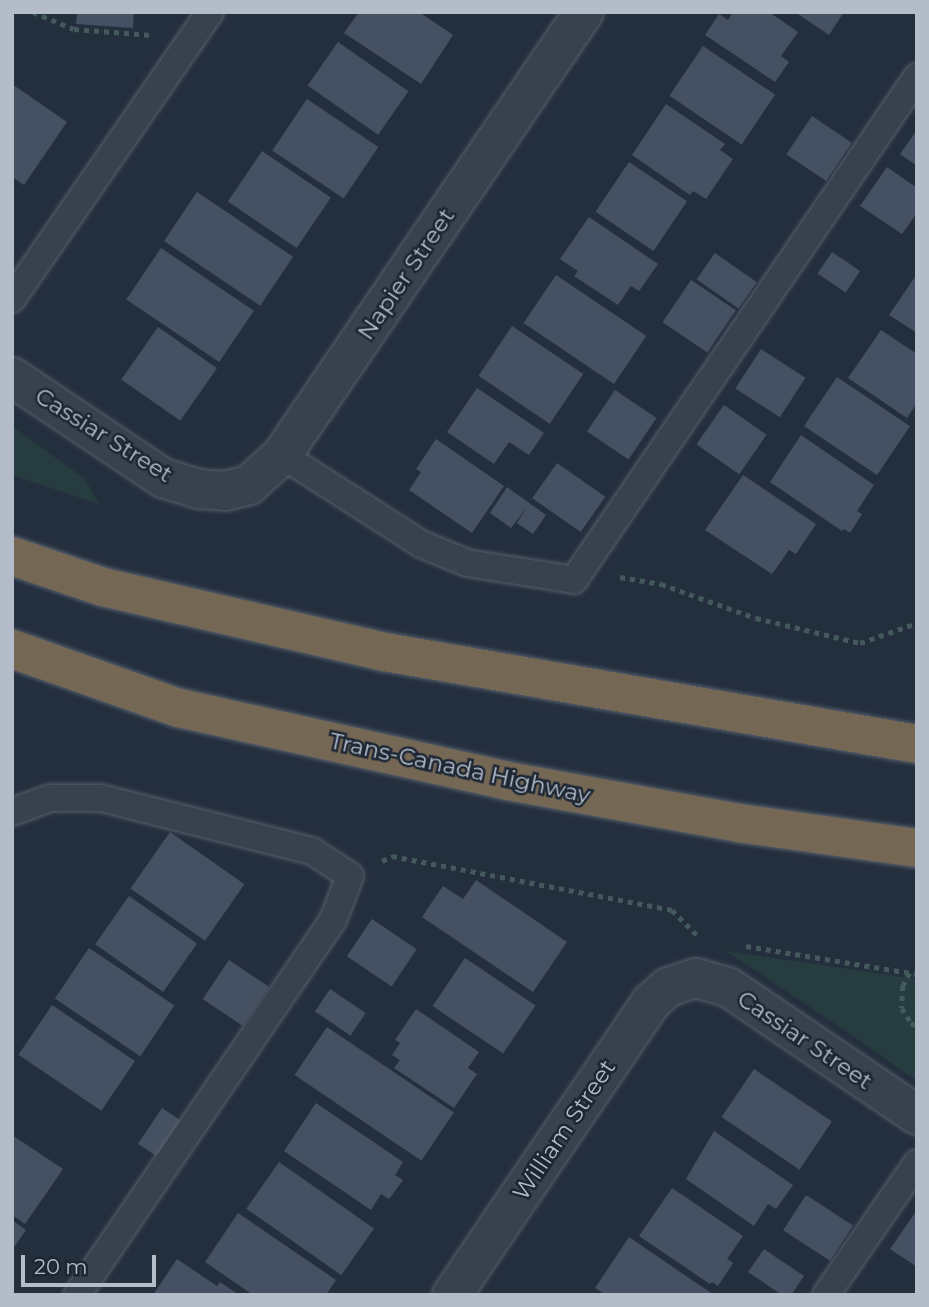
<!DOCTYPE html>
<style>
body{margin:0}
#map{position:relative;width:929px;height:1307px;overflow:hidden;background:#242f3e;font-family:Montserrat,sans-serif}
div>[style]{position:absolute}
.green>*{inset:0;background:#263c3f}
.building>*{inset:0;background:#455162;transform-origin:0 0}
.path>*{height:4.5px;margin-top:-2.25px;transform-origin:0;background:repeating-linear-gradient(90deg,#44595c 0 5px,transparent 0 10px)}
.roads{filter:drop-shadow(0 0 2px #565f6c) drop-shadow(0 0 2px #565f6c)}
.lane>*{height:26px;margin:-13px;padding:0 13px;transform-origin:13px;border-radius:13px;background:#38414e}
.street>*{height:38px;margin:-19px;padding:0 19px;transform-origin:19px;border-radius:19px;background:#38414e}
.highway>*{height:38px;margin:-19px;padding:0 19px;transform-origin:19px;border-radius:19px;background:#746855}
span{translate:-50% -50%;white-space:nowrap;text-align:center;line-height:1.15;-webkit-text-stroke:5px #1d2633;paint-order:stroke}
.street-label{font-size:23px;color:#b4bcc9}
.frame{position:absolute;inset:0;border:14px solid #b4bcc9;pointer-events:none}
.scale{position:absolute;left:21px;top:1255px;width:135px;height:32px;box-sizing:border-box;border:4px solid #b4bcc9;border-top:0;padding-left:9px;font-size:21px;line-height:24px;white-space:nowrap;color:#b4bcc9;-webkit-text-stroke:5px #1d2633;paint-order:stroke}
</style>
<div id="map">
<div class="green">
<div style="clip-path:polygon(12px 426px,85px 479px,99px 504px,12px 475px)"></div>
<div style="clip-path:polygon(726px 951px,917px 979px,917px 1081px,840px 1027px)"></div>
</div>
<div class="building">
<div style="clip-path:polygon(77px 12px,134px 12px,133px 28px,76px 24px)"></div>
<div style="clip-path:polygon(359px 12px,419px 12px,453px 35px,421px 84px,344px 33px)"></div>
<div style="clip-path:polygon(733px 12px,769px 12px,798px 32px,781px 56px,789px 62px,775px 82px,705px 35px,719px 14px,728px 20px)"></div>
<div style="clip-path:polygon(795px 12px,844px 12px,829px 35px)"></div>
<div style="left:338px;top:42px;width:86px;height:53px;rotate:35deg"></div>
<div style="left:703px;top:46px;width:87px;height:60px;rotate:34deg"></div>
<div style="clip-path:polygon(12px 84px,67px 122px,24px 185px,12px 177px)"></div>
<div style="left:307px;top:99px;width:86px;height:62px;rotate:34deg"></div>
<div style="clip-path:polygon(666px 104px,725px 144px,720px 150px,733px 159px,706px 199px,693px 191px,690px 195px,632px 155px)"></div>
<div style="left:812px;top:116px;width:48px;height:46px;rotate:34deg"></div>
<div style="clip-path:polygon(917px 130px,917px 166px,900px 154px)"></div>
<div style="left:262px;top:151px;width:83px;height:61px;rotate:34deg"></div>
<div style="left:629px;top:162px;width:70px;height:60px;rotate:34deg"></div>
<div style="clip-path:polygon(887px 167px,917px 188px,917px 213px,902px 234px,860px 206px)"></div>
<div style="left:197px;top:192px;width:116px;height:59px;rotate:34deg"></div>
<div style="clip-path:polygon(589px 217px,658px 264px,639px 291px,631px 286px,618px 305px,574px 276px,578px 271px,560px 259px)"></div>
<div style="left:161px;top:248px;width:112px;height:62px;rotate:34deg"></div>
<div style="left:832px;top:252px;width:34px;height:26px;rotate:34deg"></div>
<div style="left:715px;top:253px;width:51px;height:32px;rotate:35deg"></div>
<div style="left:556px;top:275px;width:109px;height:58px;rotate:34deg"></div>
<div style="clip-path:polygon(915px 277px,917px 278px,917px 333px,889px 315px)"></div>
<div style="left:691px;top:280px;width:54px;height:51px;rotate:34deg"></div>
<div style="left:512px;top:326px;width:86px;height:60px;rotate:34deg"></div>
<div style="left:158px;top:327px;width:72px;height:64px;rotate:35deg"></div>
<div style="clip-path:polygon(881px 330px,917px 354px,917px 403px,907px 418px,848px 378px)"></div>
<div style="left:761px;top:349px;width:53px;height:47px;rotate:33deg"></div>
<div style="left:837px;top:377px;width:88px;height:59px;rotate:34deg"></div>
<div style="clip-path:polygon(477px 388px,544px 433px,529px 455px,509px 442px,494px 464px,447px 432px)"></div>
<div style="left:615px;top:390px;width:50px;height:50px;rotate:34deg"></div>
<div style="left:724px;top:405px;width:52px;height:48px;rotate:35deg"></div>
<div style="clip-path:polygon(801px 435px,874px 485px,857px 511px,862px 514px,850px 533px,844px 529px,842px 531px,770px 482px)"></div>
<div style="clip-path:polygon(436px 439px,504px 486px,472px 533px,409px 490px,421px 472px,416px 469px)"></div>
<div style="left:557px;top:463px;width:59px;height:43px;rotate:35deg"></div>
<div style="clip-path:polygon(743px 475px,816px 524px,796px 554px,789px 550px,772px 574px,705px 530px)"></div>
<div style="clip-path:polygon(507px 487px,546px 515px,533px 534px,517px 523px,527px 507px,511px 528px,490px 513px)"></div>
<div style="left:170px;top:832px;width:91px;height:69px;rotate:35deg"></div>
<div style="clip-path:polygon(476px 880px,567px 942px,533px 992px,422px 917px,443px 886px,463px 899px)"></div>
<div style="left:129px;top:896px;width:83px;height:59px;rotate:35deg"></div>
<div style="left:372px;top:919px;width:54px;height:45px;rotate:34deg"></div>
<div style="left:89px;top:948px;width:103px;height:61px;rotate:34deg"></div>
<div style="left:465px;top:958px;width:85px;height:58px;rotate:34deg"></div>
<div style="left:229px;top:960px;width:48px;height:47px;rotate:34deg"></div>
<div style="left:330px;top:989px;width:43px;height:27px;rotate:34deg"></div>
<div style="left:52px;top:1005px;width:100px;height:60px;rotate:34deg"></div>
<div style="clip-path:polygon(416px 1009px,479px 1052px,468px 1068px,477px 1074px,454px 1108px,394px 1068px,400px 1060px,392px 1055px,400px 1043px,395px 1040px)"></div>
<div style="left:327px;top:1027px;width:153px;height:58px;rotate:34deg"></div>
<div style="left:754px;top:1069px;width:94px;height:58px;rotate:34deg"></div>
<div style="clip-path:polygon(316px 1103px,403px 1162px,395px 1175px,403px 1180px,389px 1199px,381px 1194px,371px 1210px,284px 1151px)"></div>
<div style="left:162px;top:1108px;width:27px;height:43px;rotate:34deg"></div>
<div style="clip-path:polygon(714px 1131px,793px 1185px,776px 1209px,768px 1204px,754px 1226px,686px 1179px)"></div>
<div style="clip-path:polygon(12px 1135px,63px 1169px,25px 1224px,12px 1215px)"></div>
<div style="left:279px;top:1162px;width:116px;height:57px;rotate:35deg"></div>
<div style="clip-path:polygon(672px 1188px,743px 1236px,727px 1259px,733px 1263px,718px 1286px,712px 1282px,710px 1284px,639px 1236px)"></div>
<div style="left:806px;top:1195px;width:56px;height:42px;rotate:33deg"></div>
<div style="clip-path:polygon(917px 1210px,917px 1267px,890px 1249px)"></div>
<div style="clip-path:polygon(238px 1213px,336px 1280px,326px 1295px,253px 1295px,205px 1262px)"></div>
<div style="clip-path:polygon(12px 1220px,26px 1230px,12px 1250px)"></div>
<div style="clip-path:polygon(629px 1237px,714px 1295px,606px 1295px,595px 1288px)"></div>
<div style="clip-path:polygon(764px 1249px,804px 1276px,791px 1295px,782px 1295px,748px 1272px)"></div>
<div style="clip-path:polygon(177px 1259px,217px 1286px,220px 1282px,239px 1295px,153px 1295px)"></div>
</div>
<div class="path">
<div style="left:33px;top:12px;width:44px;rotate:22.5deg"></div>
<div style="left:74px;top:29px;width:77px;rotate:4.5deg"></div>
<div style="left:620px;top:577px;width:42px;rotate:9.7deg"></div>
<div style="left:661px;top:584px;width:101px;rotate:19.7deg"></div>
<div style="left:756px;top:618px;width:107px;rotate:13.5deg"></div>
<div style="left:860px;top:643px;width:60px;rotate:-19.3deg"></div>
<div style="left:382px;top:861px;width:11px;rotate:-27deg"></div>
<div style="left:392px;top:856px;width:285px;rotate:10.9deg"></div>
<div style="left:672px;top:910px;width:35px;rotate:45deg"></div>
<div style="left:746px;top:946px;width:173px;rotate:9.3deg"></div>
<div style="left:910px;top:973px;width:15px;rotate:118deg"></div>
<div style="left:903px;top:986px;width:22px;rotate:93deg"></div>
<div style="left:902px;top:1008px;width:17px;rotate:59deg"></div>
<div style="left:911px;top:1023px;width:7px;rotate:27deg"></div>
</div>
<div class="roads">
<div class="lane">
<div style="left:12px;top:299px;width:349px;rotate:-55.4deg"></div>
<div style="left:282px;top:455px;width:165px;rotate:32.6deg"></div>
<div style="left:421px;top:544px;width:50px;rotate:22.4deg"></div>
<div style="left:467px;top:563px;width:108px;rotate:9deg"></div>
<div style="left:574px;top:580px;width:609px;rotate:-55.71deg"></div>
<div style="left:12px;top:812px;width:40px;rotate:-20.2deg"></div>
<div style="left:50px;top:798px;width:51px"></div>
<div style="left:101px;top:798px;width:218px;rotate:14.1deg"></div>
<div style="left:312px;top:851px;width:45px;rotate:33.3deg"></div>
<div style="left:350px;top:876px;width:47px;rotate:111.1deg"></div>
<div style="left:333px;top:920px;width:454px;rotate:124.3deg"></div>
<div style="left:826px;top:1295px;width:160px;rotate:-55.4deg"></div>
</div>
<div class="street">
<div style="left:12px;top:377px;width:182px;rotate:33.8deg"></div>
<div style="left:163px;top:478px;width:37px;rotate:17deg"></div>
<div style="left:198px;top:489px;width:27px;rotate:4deg"></div>
<div style="left:225px;top:491px;width:25px;rotate:-14deg"></div>
<div style="left:249px;top:485px;width:45px;rotate:-42.3deg"></div>
<div style="left:282px;top:455px;width:536px;rotate:-55.72deg"></div>
<div style="left:452px;top:1295px;width:354px;rotate:-55.8deg"></div>
<div style="left:651px;top:1002px;width:23px;rotate:-41deg"></div>
<div style="left:668px;top:987px;width:29px;rotate:-18deg"></div>
<div style="left:696px;top:978px;width:33px;rotate:16deg"></div>
<div style="left:728px;top:987px;width:228px;rotate:34.1deg"></div>
</div>
<div class="highway">
<div style="left:12px;top:556px;width:96px;rotate:18.8deg"></div>
<div style="left:103px;top:587px;width:289px;rotate:13deg"></div>
<div style="left:385px;top:652px;width:540px;rotate:9.81deg"></div>
<div style="left:12px;top:649px;width:177px;rotate:19.5deg"></div>
<div style="left:179px;top:708px;width:337px;rotate:12.5deg"></div>
<div style="left:508px;top:781px;width:235px;rotate:10.3deg"></div>
<div style="left:739px;top:823px;width:180px;rotate:8deg"></div>
</div>
</div>
<div class="street-label">
<span style="left:406px;top:274px;rotate:-56deg">Napier Street</span>
<span style="left:104px;top:435px;rotate:32deg">Cassiar Street</span>
<span style="left:460px;top:768px;rotate:12deg">Trans-Canada Highway</span>
<span style="left:805px;top:1040px;rotate:34deg">Cassiar Street</span>
<span style="left:564px;top:1130px;rotate:-56deg">William Street</span>
</div>
<div class="frame"></div>
<div class="scale">20 m</div>
</div>
